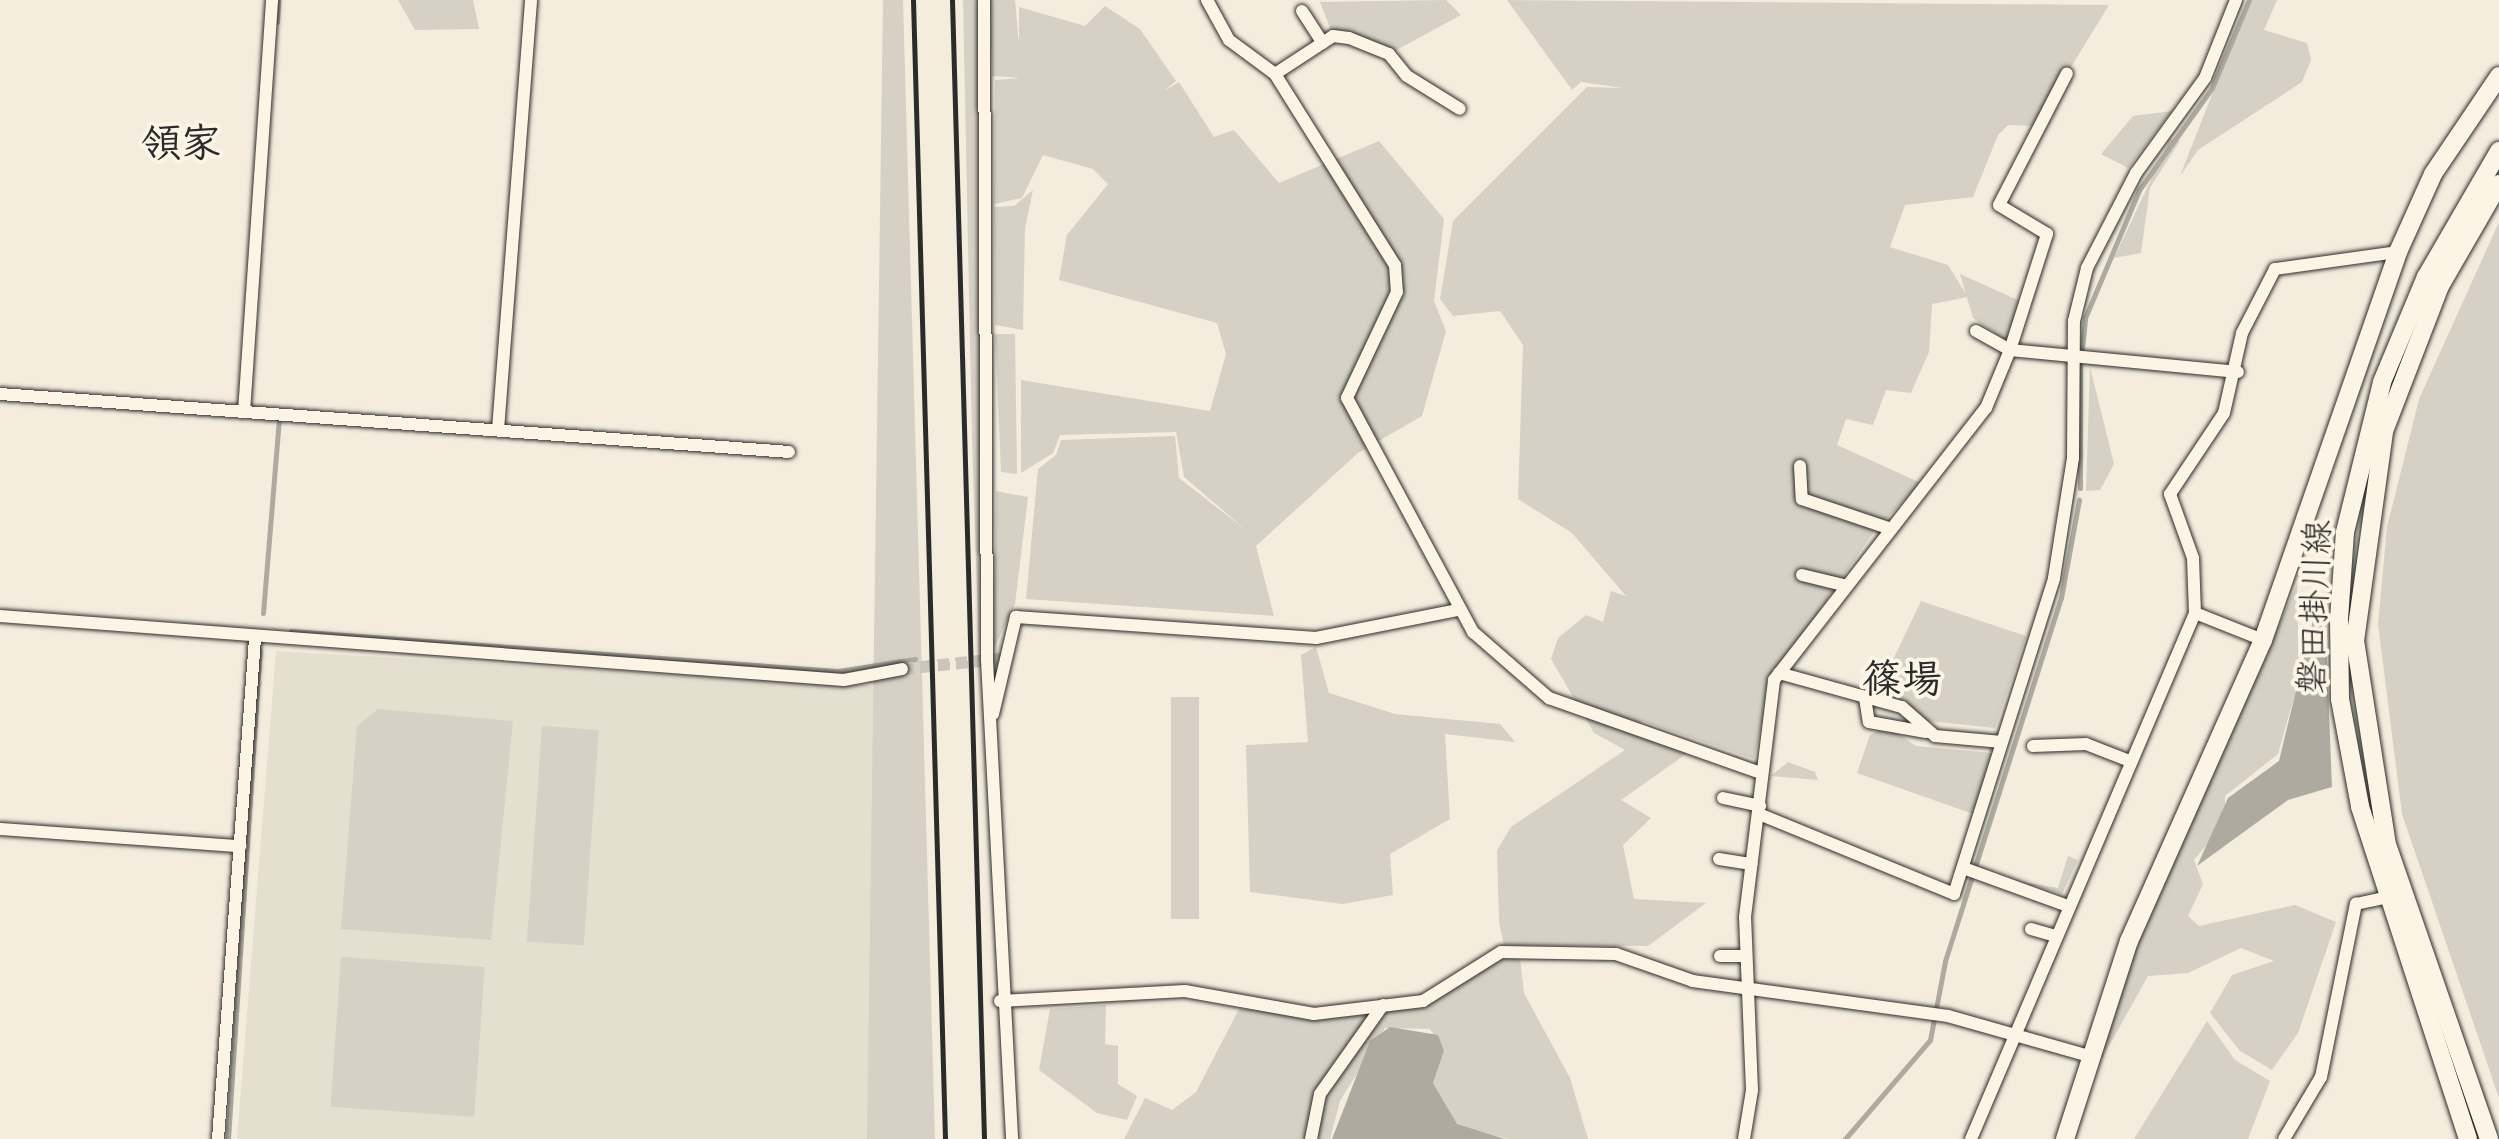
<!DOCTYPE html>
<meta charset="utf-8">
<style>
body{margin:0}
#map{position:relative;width:2499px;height:1139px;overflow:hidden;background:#f4edde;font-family:"Shantell Sans","Klee One",sans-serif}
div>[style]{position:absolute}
.built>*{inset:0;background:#e5dfd0}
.green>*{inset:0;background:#d6d1c4;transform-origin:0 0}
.water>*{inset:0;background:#afaaa0}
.stream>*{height:5px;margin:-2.5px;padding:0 2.5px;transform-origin:2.5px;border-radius:2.5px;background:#afaaa0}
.street-tunnel>*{height:12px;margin-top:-6px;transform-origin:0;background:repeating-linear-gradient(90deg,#ccc6ba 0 12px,transparent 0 18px)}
.roads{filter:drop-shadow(0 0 2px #2b2b2b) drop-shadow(0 0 2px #2b2b2b)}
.street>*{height:12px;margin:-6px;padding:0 6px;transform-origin:6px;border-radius:6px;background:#fcf5e5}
.secondary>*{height:18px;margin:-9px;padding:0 9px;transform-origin:9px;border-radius:9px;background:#fcf5e5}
.rail>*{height:5px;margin:-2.5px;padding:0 2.5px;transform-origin:2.5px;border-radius:2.5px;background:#2b2b2b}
span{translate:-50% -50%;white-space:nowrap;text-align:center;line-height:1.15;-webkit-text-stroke:8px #fcf5e5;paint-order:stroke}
.street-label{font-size:35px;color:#2b2b2b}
.quarter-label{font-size:40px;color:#2b2b2b;font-weight:700}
</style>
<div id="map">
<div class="built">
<div style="clip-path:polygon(276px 651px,895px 687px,905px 1139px,237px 1139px)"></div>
</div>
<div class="green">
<div style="clip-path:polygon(398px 0,473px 0,479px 29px,415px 30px)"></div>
<div style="clip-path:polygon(883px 0,903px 0,935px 1139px,867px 1139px)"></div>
<div style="clip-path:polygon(963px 0,981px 0,979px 654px,972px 440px)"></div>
<div style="clip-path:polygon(990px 0,1015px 0,1019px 45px,1019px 7px,1085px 26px,1105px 6px,1140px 29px,1176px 81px,1164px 91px,1179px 82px,1214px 137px,1234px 130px,1279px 183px,1379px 141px,1444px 219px,1434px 301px,1446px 331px,1422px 416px,1358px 453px,1256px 546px,1274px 616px,1026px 599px,1038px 469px,1056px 455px,1061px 440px,1175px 436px,1179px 478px,1246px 530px,1184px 477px,1176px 432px,1060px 435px,1053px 453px,1021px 473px,1021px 380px,1210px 411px,1226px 354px,1217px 323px,1059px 280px,1067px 235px,1108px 184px,1093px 169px,1043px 155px,1022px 198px,994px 204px,995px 80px,1020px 78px,992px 76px)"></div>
<div style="clip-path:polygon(1446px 0,1461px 15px,1389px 54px,1333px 36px,1320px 2px)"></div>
<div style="clip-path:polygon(1507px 0,2109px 5px,2035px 126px,2008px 125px,1998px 135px,1973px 197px,1905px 205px,1890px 247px,1948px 265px,1968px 297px,1932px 304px,1929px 352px,1911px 393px,1886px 390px,1873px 425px,1846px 419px,1837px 445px,1921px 483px,1875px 530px,1771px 681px,1754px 759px,1642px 721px,1636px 730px,1689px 752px,1621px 800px,1651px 818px,1623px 845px,1634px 899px,1706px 903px,1648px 946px,1504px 945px,1499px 923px,1497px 850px,1511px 827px,1625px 750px,1594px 733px,1551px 659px,1558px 638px,1586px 615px,1603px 622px,1611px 591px,1626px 596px,1572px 533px,1518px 499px,1523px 345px,1500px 311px,1453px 316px,1440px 299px,1453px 221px,1587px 87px,1623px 88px,1581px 82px,1572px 90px)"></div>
<div style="clip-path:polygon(2249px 0,2277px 0,2264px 30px,2307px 43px,2311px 60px,2302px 82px,2198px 150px,2180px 176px)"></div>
<div style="clip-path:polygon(2172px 111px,2128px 168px,2101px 154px,2133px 116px)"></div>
<div style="clip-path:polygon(2170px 139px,2180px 141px,2150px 188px,2141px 253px,2114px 258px)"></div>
<div style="clip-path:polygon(1033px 190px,1025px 228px,1023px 330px,995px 325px,994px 207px,1014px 206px)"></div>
<div style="clip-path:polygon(2499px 222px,2499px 1098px,2402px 814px,2378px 624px,2387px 527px,2419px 399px)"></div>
<div style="clip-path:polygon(1960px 274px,2020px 301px,2006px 340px,1973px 318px)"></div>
<div style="clip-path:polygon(995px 334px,1015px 334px,1017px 474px,1001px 472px)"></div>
<div style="clip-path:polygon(2090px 367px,2114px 464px,2100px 490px,2086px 491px)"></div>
<div style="clip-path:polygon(996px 491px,1028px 497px,1015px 604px,994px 648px)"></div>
<div style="clip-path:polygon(2297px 584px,2299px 680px,2278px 754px,2225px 796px,2225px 823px,2194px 860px,2203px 884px,2188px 916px,2199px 926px,2295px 905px,2336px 922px,2298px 1033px,2272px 1070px,2240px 1051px,2210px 1013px,2232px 975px,2274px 961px,2241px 948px,2188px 973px,2148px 976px,2091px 1078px,2127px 969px)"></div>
<div style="clip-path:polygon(1921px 601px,2026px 636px,1995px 728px,1908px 719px,1882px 683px)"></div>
<div style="clip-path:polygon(1316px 647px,1329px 693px,1395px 714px,1500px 724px,1515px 742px,1445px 734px,1450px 819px,1390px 854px,1393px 895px,1343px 904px,1250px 892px,1246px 745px,1308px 742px,1301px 655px)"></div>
<div style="left:1171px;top:697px;width:28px;height:222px"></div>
<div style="clip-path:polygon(378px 709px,513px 721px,491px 940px,341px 929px,357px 726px)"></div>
<div style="left:542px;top:726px;width:57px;height:216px;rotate:4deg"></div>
<div style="clip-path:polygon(1887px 726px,1916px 746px,1992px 753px,1976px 815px,1857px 773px,1870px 735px)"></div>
<div style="clip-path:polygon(1788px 762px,1815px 772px,1818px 780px,1771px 776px)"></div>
<div style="clip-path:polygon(2068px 856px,2078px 860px,2062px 894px,2017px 881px,2058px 888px)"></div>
<div style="clip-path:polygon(1519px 949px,1524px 993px,1570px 1078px,1588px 1139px,1508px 1139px,1457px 1125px,1433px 1083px,1444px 1051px,1430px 1029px,1385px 1028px,1340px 1101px,1330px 1139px,1124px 1139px,1145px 1098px,1172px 1110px,1196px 1092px,1239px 1009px,1344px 1014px,1431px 996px)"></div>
<div style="left:341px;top:957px;width:144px;height:150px;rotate:4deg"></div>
<div style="clip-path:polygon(1106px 1005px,1105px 1044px,1118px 1046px,1118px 1084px,1137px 1096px,1127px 1120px,1097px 1113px,1039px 1070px,1050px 1009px)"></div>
<div style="clip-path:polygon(2207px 1021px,2235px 1060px,2270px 1081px,2248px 1139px,2134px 1139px)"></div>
</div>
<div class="water">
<div style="clip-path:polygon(2315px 612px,2326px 636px,2332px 787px,2288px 800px,2197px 866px,2228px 798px,2279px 761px)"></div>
<div style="clip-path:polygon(1390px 1027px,1438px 1035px,1444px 1051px,1433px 1083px,1457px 1124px,1505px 1139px,1332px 1139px,1370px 1041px)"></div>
</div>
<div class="stream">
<div style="left:277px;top:22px;width:22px;rotate:-87deg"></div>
<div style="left:2082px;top:348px;width:30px;rotate:-84deg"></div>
<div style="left:2085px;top:318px;width:139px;rotate:-67.1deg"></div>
<div style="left:2139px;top:190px;width:125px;rotate:-54.4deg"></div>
<div style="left:2212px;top:88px;width:95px;rotate:-67.2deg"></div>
<div style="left:2080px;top:488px;width:122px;rotate:-90deg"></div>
<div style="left:263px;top:613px;width:196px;rotate:-85.3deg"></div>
<div style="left:291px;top:631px;width:548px;rotate:4.18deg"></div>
<div style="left:838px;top:671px;width:78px;rotate:-8.9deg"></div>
<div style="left:228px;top:1139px;width:490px;rotate:-86.3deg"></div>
<div style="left:1845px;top:1139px;width:130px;rotate:-49.4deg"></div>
<div style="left:1930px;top:1040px;width:80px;rotate:-79.2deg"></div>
<div style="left:1945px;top:961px;width:381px;rotate:-72.3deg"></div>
<div style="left:2061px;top:598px;width:100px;rotate:-79.6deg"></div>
</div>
<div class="street-tunnel">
<div style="left:902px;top:669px;width:107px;rotate:-5.9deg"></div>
</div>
<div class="roads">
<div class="street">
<div style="left:984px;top:0;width:660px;rotate:89.74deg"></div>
<div style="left:987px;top:660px;width:480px;rotate:87deg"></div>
<div style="left:1207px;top:0;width:46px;rotate:61.2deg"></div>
<div style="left:1229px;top:40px;width:57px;rotate:36.5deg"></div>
<div style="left:1275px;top:74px;width:226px;rotate:57.9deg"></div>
<div style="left:1395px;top:265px;width:27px;rotate:86deg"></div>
<div style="left:1397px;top:292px;width:117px;rotate:115.3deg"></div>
<div style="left:1347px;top:398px;width:266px;rotate:61.7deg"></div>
<div style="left:1473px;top:632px;width:101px;rotate:41deg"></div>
<div style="left:1549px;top:698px;width:225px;rotate:19.5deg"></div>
<div style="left:1302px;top:11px;width:38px;rotate:57deg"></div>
<div style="left:1275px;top:74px;width:69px;rotate:-33.2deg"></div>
<div style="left:1333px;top:36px;width:16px;rotate:7deg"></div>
<div style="left:1349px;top:38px;width:43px;rotate:21.8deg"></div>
<div style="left:1389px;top:54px;width:28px;rotate:51deg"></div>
<div style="left:1407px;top:76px;width:62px;rotate:31.9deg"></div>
<div style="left:1976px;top:331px;width:39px;rotate:29deg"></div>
<div style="left:2010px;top:350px;width:122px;rotate:-72.3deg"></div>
<div style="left:2047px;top:234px;width:56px;rotate:-148.9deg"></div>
<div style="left:1999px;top:205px;width:148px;rotate:-62.7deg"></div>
<div style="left:0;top:394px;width:791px;rotate:4.2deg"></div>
<div style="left:244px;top:412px;width:413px;rotate:-86.1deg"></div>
<div style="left:498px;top:430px;width:431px;rotate:-85.6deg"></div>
<div style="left:1800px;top:466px;width:33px;rotate:87deg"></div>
<div style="left:1802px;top:499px;width:94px;rotate:18.6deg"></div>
<div style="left:1802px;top:575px;width:46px;rotate:13.7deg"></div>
<div style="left:0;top:616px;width:846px;rotate:4.34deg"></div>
<div style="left:844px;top:680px;width:59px;rotate:-10.7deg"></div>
<div style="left:2263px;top:640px;width:73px;rotate:-158.3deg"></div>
<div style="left:2195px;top:613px;width:55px;rotate:-92.1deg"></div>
<div style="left:2193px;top:558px;width:68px;rotate:-109.8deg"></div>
<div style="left:2170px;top:494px;width:97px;rotate:-56.3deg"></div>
<div style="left:2224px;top:413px;width:82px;rotate:-77.3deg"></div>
<div style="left:2242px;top:333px;width:72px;rotate:-62.7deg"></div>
<div style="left:2275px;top:269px;width:124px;rotate:-7.9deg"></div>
<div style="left:1779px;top:673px;width:128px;rotate:15.5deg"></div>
<div style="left:1902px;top:707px;width:44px;rotate:41.3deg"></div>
<div style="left:1935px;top:736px;width:67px;rotate:5.1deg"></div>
<div style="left:1865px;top:698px;width:24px;rotate:81deg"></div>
<div style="left:1869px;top:722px;width:58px;rotate:10deg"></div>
<div style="left:993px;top:714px;width:100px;rotate:-76.7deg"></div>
<div style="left:1016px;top:617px;width:301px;rotate:4deg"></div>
<div style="left:1316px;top:638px;width:145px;rotate:-11.2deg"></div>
<div style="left:2033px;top:746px;width:53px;rotate:-2.2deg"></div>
<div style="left:2086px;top:744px;width:44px;rotate:21.3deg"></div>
<div style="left:1723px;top:798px;width:38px;rotate:12deg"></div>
<div style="left:1759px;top:814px;width:211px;rotate:22.3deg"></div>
<div style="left:1954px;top:894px;width:331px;rotate:-72.4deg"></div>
<div style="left:2054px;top:578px;width:121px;rotate:-81deg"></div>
<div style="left:2073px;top:458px;width:137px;rotate:-89.6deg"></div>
<div style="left:2074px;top:321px;width:55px;rotate:-76.2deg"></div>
<div style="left:2087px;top:268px;width:107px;rotate:-62.7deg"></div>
<div style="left:2136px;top:173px;width:117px;rotate:-54deg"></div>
<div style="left:2205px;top:78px;width:84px;rotate:-68.3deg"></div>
<div style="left:0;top:829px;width:241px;rotate:4.1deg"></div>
<div style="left:1719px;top:859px;width:33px;rotate:9deg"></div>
<div style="left:1966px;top:869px;width:105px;rotate:20deg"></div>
<div style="left:2031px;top:929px;width:22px;rotate:16deg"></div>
<div style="left:1720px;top:956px;width:23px"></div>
<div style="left:1000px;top:1001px;width:185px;rotate:-3.1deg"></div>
<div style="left:1185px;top:991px;width:131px;rotate:10.1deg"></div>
<div style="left:1314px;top:1014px;width:110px;rotate:-6.8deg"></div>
<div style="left:1423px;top:1001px;width:92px;rotate:-32.1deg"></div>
<div style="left:1501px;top:952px;width:115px;rotate:1deg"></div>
<div style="left:1616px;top:954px;width:82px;rotate:19.3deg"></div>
<div style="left:1693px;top:981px;width:257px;rotate:7.8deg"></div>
<div style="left:1948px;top:1016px;width:147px;rotate:15.8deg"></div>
<div style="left:218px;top:1139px;width:501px;rotate:-85.77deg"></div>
<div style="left:1311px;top:1139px;width:46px;rotate:-78.7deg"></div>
<div style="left:1320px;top:1094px;width:109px;rotate:-54.7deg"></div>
<div style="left:1744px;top:1139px;width:50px;rotate:-80.7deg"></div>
<div style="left:1752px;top:1090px;width:173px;rotate:-92.3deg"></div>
<div style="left:1745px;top:917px;width:239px;rotate:-83deg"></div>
<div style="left:1774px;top:680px;width:345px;rotate:-52.1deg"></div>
<div style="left:1986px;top:408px;width:63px;rotate:-67.5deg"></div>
<div style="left:2010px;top:350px;width:229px;rotate:5.5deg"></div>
<div style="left:1971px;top:1139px;width:572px;rotate:-66.93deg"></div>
<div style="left:2284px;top:1139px;width:72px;rotate:-59.2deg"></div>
<div style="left:2321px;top:1077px;width:177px;rotate:-78.6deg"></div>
<div style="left:2356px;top:904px;width:29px;rotate:-12deg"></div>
</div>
<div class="secondary">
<div style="left:2065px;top:1139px;width:208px;rotate:-72.1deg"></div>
<div style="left:2129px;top:941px;width:329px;rotate:-66deg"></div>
<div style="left:2263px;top:640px;width:411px;rotate:-70.8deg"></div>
<div style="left:2398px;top:252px;width:85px;rotate:-65.8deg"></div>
<div style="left:2433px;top:174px;width:118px;rotate:-56deg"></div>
<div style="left:2468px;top:1139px;width:350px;rotate:-108deg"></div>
<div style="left:2360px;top:806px;width:109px;rotate:-100.6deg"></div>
<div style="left:2340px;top:699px;width:79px;rotate:-90.7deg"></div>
<div style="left:2339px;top:620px;width:88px;rotate:-86.1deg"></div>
<div style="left:2345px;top:532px;width:154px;rotate:-76.1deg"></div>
<div style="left:2382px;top:382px;width:114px;rotate:-67.3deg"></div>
<div style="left:2426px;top:277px;width:146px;rotate:-59.9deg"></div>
<div style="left:2489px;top:1139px;width:311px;rotate:-109.1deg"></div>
<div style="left:2387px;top:845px;width:206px;rotate:-98.9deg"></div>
<div style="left:2355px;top:641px;width:212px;rotate:-82.1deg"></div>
<div style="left:2384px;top:431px;width:155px;rotate:-68.9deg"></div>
<div style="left:2440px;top:286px;width:118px;rotate:-60deg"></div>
</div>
</div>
<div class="rail">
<div style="left:913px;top:0;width:1139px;rotate:88.39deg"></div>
<div style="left:952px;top:0;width:1139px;rotate:88.39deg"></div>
</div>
<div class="street-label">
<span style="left:2314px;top:607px;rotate:-88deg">磐田掛川線</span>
</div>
<div class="quarter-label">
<span style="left:181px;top:142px">領家</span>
<span style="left:1902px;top:678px">篠場</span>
</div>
</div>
